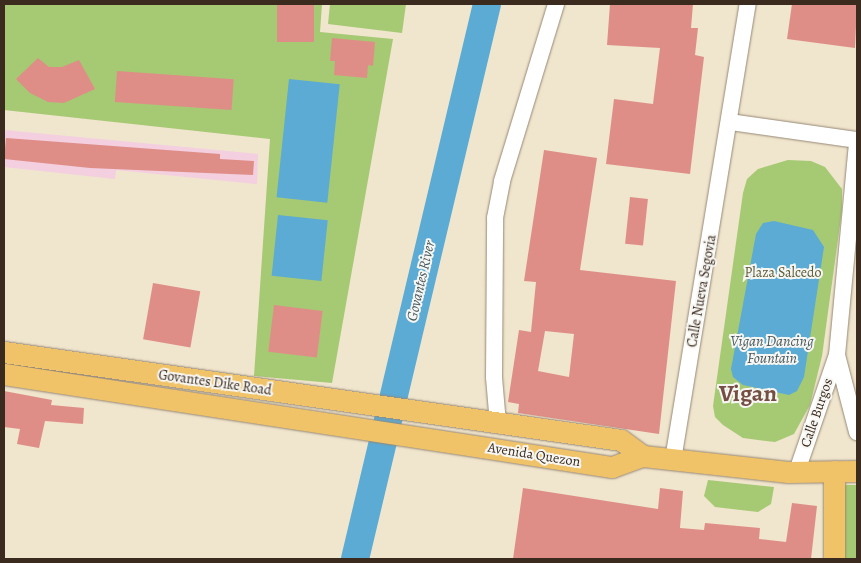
<!DOCTYPE html>
<style>
body{margin:0}
#map{position:relative;width:861px;height:563px;overflow:hidden;background:#f0e5cd;font-family:Alegreya,serif}
div>[style]{position:absolute}
.built>*{inset:0;background:#f3cfe0}
.green>*{inset:0;background:#a6c973;transform-origin:0 0}
.water>*{inset:0;background:#5babd5;transform-origin:0 0}
.river>*{height:28px;margin:-14px;padding:0 14px;transform-origin:14px;border-radius:14px;background:#5babd5}
.building>*{inset:0;background:#df8e87;transform-origin:0 0}
.roads{filter:drop-shadow(0 0 1px #968876) drop-shadow(0 0 1px #968876)}
.minor>*{height:16px;margin:-8px;padding:0 8px;transform-origin:8px;border-radius:8px;background:#fff}
.major>*{height:21px;margin:-10.5px;padding:0 10.5px;transform-origin:10.5px;border-radius:10.5px;background:#f1c369}
span{translate:-50% -50%;white-space:nowrap;text-align:center;line-height:1.15;-webkit-text-stroke:4px #f6f6f2;paint-order:stroke}
.park-label{font-size:14px;color:#5b5a38}
.street-label{font-size:14px;color:#3b2a1e}
.water-label{font-size:15px;color:#46575e;font-style:italic}
.town-label{font-size:24px;color:#744d43;font-weight:700}
.frame{position:absolute;inset:0;border:5px solid #3b2a1e;pointer-events:none}
</style>
<div id="map">
<div class="built">
<div style="clip-path:polygon(4px 130px,258px 154px,257px 184px,116px 170px,115px 179px,4px 167px)"></div>
</div>
<div class="green">
<div style="clip-path:polygon(4px 4px,322px 4px,320px 32px,393px 39px,332px 383px,254px 376px,270px 139px,4px 110px)"></div>
<div style="clip-path:polygon(330px 4px,406px 4px,402px 33px,328px 24px)"></div>
<div style="clip-path:polygon(788px 160px,811px 161px,825px 167px,842px 189px,842px 210px,822px 356px,810px 405px,794px 434px,775px 442px,743px 438px,723px 425px,715px 417px,713px 406px,743px 193px,747px 179px,758px 169px)"></div>
<div style="clip-path:polygon(708px 480px,774px 487px,771px 504px,758px 512px,715px 507px,704px 496px)"></div>
<div style="left:842px;top:485px;width:15px;height:74px"></div>
</div>
<div class="water">
<div style="left:289px;top:79px;width:51px;height:119px;rotate:6deg"></div>
<div style="left:278px;top:215px;width:50px;height:61px;rotate:6deg"></div>
<div style="clip-path:polygon(774px 221px,813px 230px,824px 247px,804px 377px,797px 391px,789px 395px,743px 385px,733px 377px,731px 369px,756px 234px,763px 223px)"></div>
</div>
<div class="river">
<div style="left:355px;top:559px;width:570px;rotate:-76.62deg"></div>
</div>
<div class="building">
<div style="left:277px;top:4px;width:37px;height:38px"></div>
<div style="clip-path:polygon(610px 4px,693px 4px,691px 28px,698px 28px,695px 55px,704px 57px,690px 174px,606px 164px,614px 99px,653px 104px,660px 48px,607px 45px)"></div>
<div style="clip-path:polygon(792px 4px,857px 4px,855px 48px,787px 39px)"></div>
<div style="clip-path:polygon(332px 38px,375px 42px,373px 66px,368px 65px,367px 78px,334px 75px,335px 61px,330px 61px)"></div>
<div style="clip-path:polygon(38px 58px,49px 67px,62px 67px,79px 60px,95px 89px,64px 103px,48px 102px,30px 93px,16px 79px)"></div>
<div style="left:117px;top:71px;width:117px;height:31px;rotate:4deg"></div>
<div style="clip-path:polygon(6px 138px,220px 154px,220px 159px,254px 161px,253px 175px,90px 168px,4px 159px)"></div>
<div style="clip-path:polygon(evenodd,544px 150px,597px 158px,580px 270px,676px 281px,659px 434px,518px 413px,519px 404px,508px 402px,519px 330px,531px 332px,536px 282px,524px 281px,544px 150px,545px 331px,574px 334px,569px 377px,538px 371px,545px 331px)"></div>
<div style="left:630px;top:197px;width:18px;height:47px;rotate:6deg"></div>
<div style="left:153px;top:283px;width:48px;height:57px;rotate:10deg"></div>
<div style="left:274px;top:305px;width:49px;height:47px;rotate:7deg"></div>
<div style="clip-path:polygon(4px 391px,52px 400px,51px 405px,84px 408px,83px 424px,45px 421px,39px 448px,17px 444px,20px 429px,4px 427px)"></div>
<div style="clip-path:polygon(523px 488px,658px 509px,660px 488px,683px 491px,680px 528px,704px 530px,705px 523px,760px 528px,759px 539px,786px 542px,792px 503px,817px 506px,811px 559px,513px 559px)"></div>
</div>
<div class="roads">
<div class="minor">
<div style="left:730px;top:122px;width:128px;rotate:8.1deg"></div>
<div style="left:837px;top:355px;width:80px;rotate:75.4deg"></div>
<div style="left:498px;top:424px;width:47px;rotate:-94.9deg"></div>
<div style="left:494px;top:377px;width:159px;rotate:-89.6deg"></div>
<div style="left:495px;top:218px;width:38px;rotate:-79deg"></div>
<div style="left:502px;top:181px;width:185px;rotate:-73deg"></div>
<div style="left:673px;top:460px;width:462px;rotate:-80.7deg"></div>
<div style="left:797px;top:471px;width:123px;rotate:-71deg"></div>
<div style="left:837px;top:355px;width:213px;rotate:-84.6deg"></div>
</div>
<div class="major">
<div style="left:4px;top:352px;width:623px;rotate:8.12deg"></div>
<div style="left:621px;top:440px;width:27px;rotate:36deg"></div>
<div style="left:4px;top:374px;width:615px;rotate:8.7deg"></div>
<div style="left:612px;top:467px;width:33px;rotate:-20deg"></div>
<div style="left:643px;top:456px;width:146px;rotate:6.3deg"></div>
<div style="left:788px;top:472px;width:69px;rotate:-0.8deg"></div>
<div style="left:834px;top:559px;width:88px;rotate:-90deg"></div>
</div>
</div>
<div class="park-label">
<span style="left:783px;top:273px">Plaza Salcedo</span>
</div>
<div class="street-label">
<span style="left:702px;top:291px;rotate:-80deg">Calle Nueva Segovia</span>
<span style="left:215px;top:383px;rotate:8deg">Govantes Dike Road</span>
<span style="left:817px;top:413px;rotate:-71deg">Calle Burgos</span>
<span style="left:534px;top:455px;rotate:9deg">Avenida Quezon</span>
</div>
<div class="water-label">
<span style="left:421px;top:281px;rotate:-77deg">Govantes River</span>
<span style="left:772px;top:350px">Vigan Dancing<br>Fountain</span>
</div>
<div class="town-label">
<span style="left:748px;top:394px">Vigan</span>
</div>
<div class="frame"></div>
</div>
